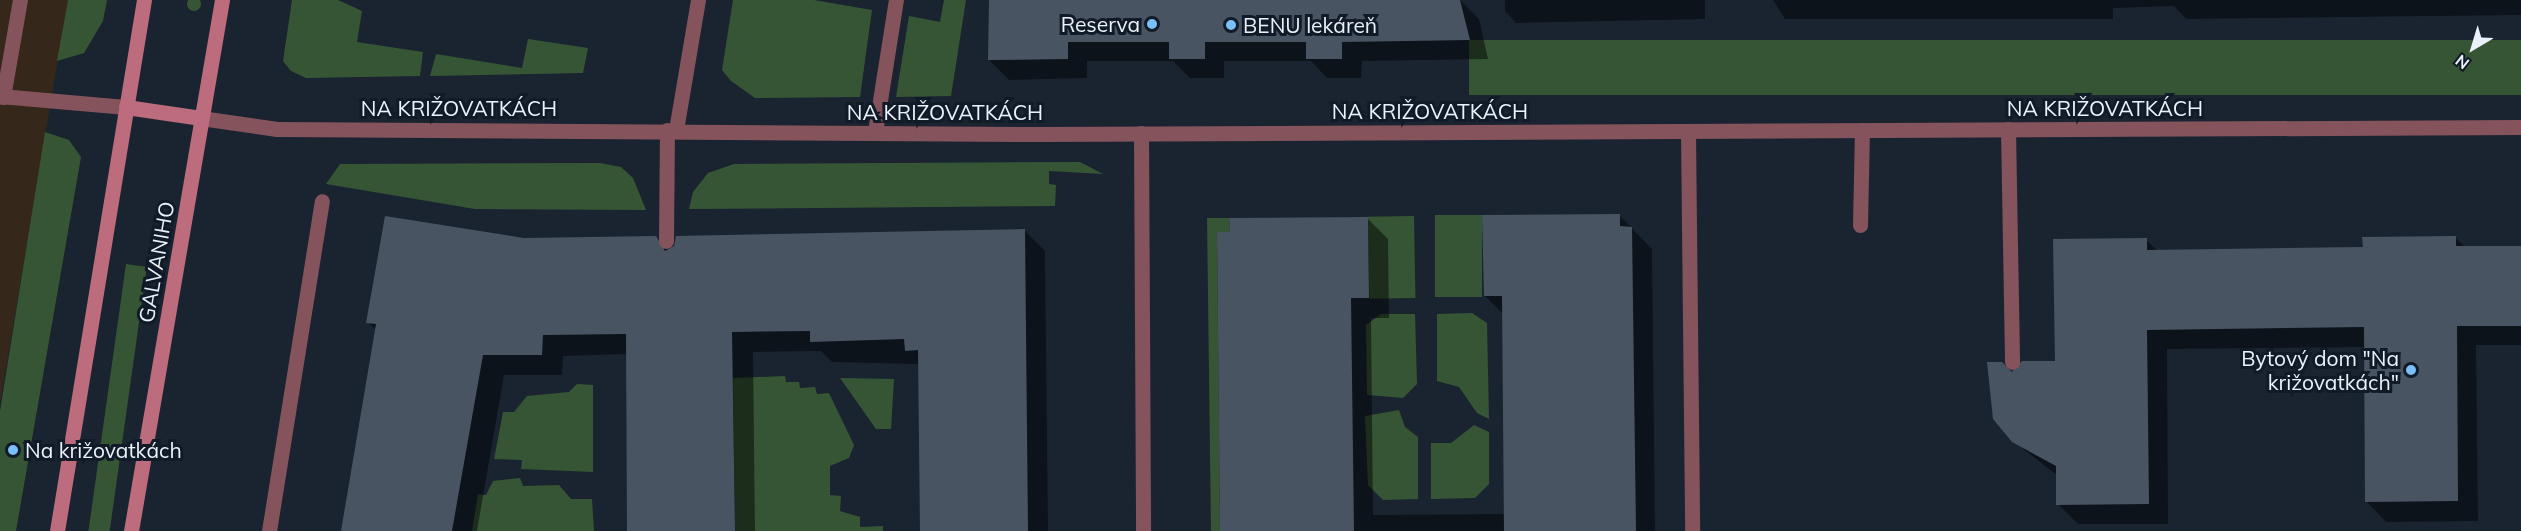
<!DOCTYPE html>
<meta charset="utf-8">
<style>
body{margin:0}
#map{position:relative;width:2521px;height:531px;overflow:hidden;background:#1a2431;font-family:Mulish,sans-serif}
div>[style]{position:absolute}
.industrial>*{inset:0;background:#35281a}
.green>*{inset:0;background:#365534;transform-origin:0 0}
.round{border-radius:50%}
.shadow>*{inset:0;background:#0007}
.building>*{inset:0;background:#495463}
.service>*{height:15px;margin:-7.5px;padding:0 7.5px;transform-origin:7.5px;border-radius:7.5px;background:#85535c}
.minor>*{height:15px;margin:-7.5px;padding:0 7.5px;transform-origin:7.5px;border-radius:7.5px;background:#85535c}
.secondary>*{height:15px;margin:-7.5px;padding:0 7.5px;transform-origin:7.5px;border-radius:7.5px;background:#bc6c7c}
.dots>*{width:16px;height:16px;translate:-50% -50%;box-sizing:border-box;border:3px solid #111a27;border-radius:50%}
span{translate:-50% -50%;white-space:nowrap;text-align:center;line-height:1.15;-webkit-text-stroke:6px #111a27;paint-order:stroke}
.poi-label{font-size:21px;color:#eaf1fa}
.right{translate:-100% -50%;text-align:right}
.left{translate:0 -50%;text-align:left}
.street-label{font-size:21px;color:#eaf1fa}
.north{position:absolute;left:2443px;top:18px;width:60px;height:60px;-webkit-text-stroke:4px #111a27;paint-order:stroke;rotate:218deg;font-size:16px;font-weight:700;line-height:24px;text-align:center;color:#eaf1fa}
.north::after{content:'';display:block;margin:auto;width:21px;height:27px;background:#eaf1fa;clip-path:polygon(50% 0,100% 100%,50% 72%,0 100%)}
</style>
<div id="map">
<div class="industrial">
<div style="clip-path:polygon(0 0,68px 0,0 403px)"></div>
</div>
<div class="green">
<div class="round" style="left:187px;top:-3px;width:14px;height:14px"></div>
<div style="clip-path:polygon(68px 0,107px 0,103px 21px,84px 53px,57px 61px)"></div>
<div style="clip-path:polygon(292px 0,338px 0,362px 11px,357px 42px,423px 52px,420px 76px,306px 78px,291px 71px,283px 61px)"></div>
<div style="clip-path:polygon(733px 0,814px 0,872px 10px,860px 97px,755px 98px,731px 81px,722px 70px)"></div>
<div style="clip-path:polygon(944px 0,966px 0,951px 96px,896px 97px,909px 16px,940px 22px)"></div>
<div style="clip-path:polygon(528px 39px,588px 48px,583px 73px,430px 76px,436px 54px,522px 68px)"></div>
<div style="left:2521px;top:40px;width:55px;height:1052px;rotate:90deg"></div>
<div style="clip-path:polygon(45px 132px,69px 140px,81px 157px,16px 531px,0 531px,0 411px)"></div>
<div style="clip-path:polygon(1080px 162px,1103px 174px,1049px 171px,1049px 184px,1056px 185px,1055px 206px,689px 209px,693px 192px,708px 173px,734px 164px)"></div>
<div style="clip-path:polygon(600px 163px,621px 167px,633px 178px,646px 210px,475px 209px,326px 184px,340px 164px)"></div>
<div style="left:1435px;top:215px;width:47px;height:82px"></div>
<div style="left:1414px;top:216px;width:82px;height:46px;rotate:89deg"></div>
<div style="clip-path:polygon(1207px 218px,1229px 218px,1230px 232px,1217px 232px,1220px 531px,1211px 531px)"></div>
<div style="left:126px;top:264px;width:21px;height:270px;rotate:8deg"></div>
<div style="clip-path:polygon(1472px 313px,1487px 323px,1489px 419px,1477px 413px,1459px 387px,1437px 381px,1437px 314px)"></div>
<div style="clip-path:polygon(1381px 314px,1415px 314px,1417px 384px,1403px 398px,1367px 395px,1366px 325px)"></div>
<div style="clip-path:polygon(785px 376px,786px 382px,799px 382px,800px 388px,815px 387px,817px 394px,829px 393px,854px 445px,849px 458px,830px 466px,830px 495px,841px 496px,840px 511px,860px 517px,860px 527px,883px 526px,883px 531px,735px 531px,733px 378px)"></div>
<div style="clip-path:polygon(840px 378px,894px 379px,891px 429px,876px 429px)"></div>
<div style="clip-path:polygon(577px 384px,593px 385px,593px 472px,521px 469px,522px 460px,494px 459px,503px 412px,514px 412px,527px 396px,569px 392px)"></div>
<div style="clip-path:polygon(1399px 410px,1405px 427px,1418px 437px,1418px 499px,1383px 500px,1368px 485px,1365px 416px)"></div>
<div style="clip-path:polygon(1474px 425px,1489px 432px,1489px 484px,1475px 498px,1431px 499px,1431px 443px,1451px 443px)"></div>
<div style="clip-path:polygon(520px 478px,523px 486px,559px 485px,571px 499px,592px 499px,594px 531px,472px 531px,478px 494px,486px 495px,493px 481px)"></div>
</div>
<div class="shadow">
<div style="clip-path:polygon(990px 0,1460px 0,1479px 19px,1488px 59px,1362px 61px,1361px 78px,1327px 78px,1311px 61px,1224px 61px,1224px 78px,1190px 78px,1173px 61px,1087px 61px,1087px 78px,1009px 80px,989px 60px)"></div>
<div style="clip-path:polygon(1505px 0,1705px 0,1705px 19px,1516px 23px,1505px 11px)"></div>
<div style="clip-path:polygon(1773px 0,2521px 0,2521px 15px,2186px 19px,2174px 6px,2113px 8px,2113px 19px,1785px 19px)"></div>
<div style="clip-path:polygon(1619px 215px,1652px 249px,1655px 531px,1222px 531px,1367px 218px,1388px 239px,1389px 318px,1371px 318px,1373px 515px,1505px 514px,1503px 314px,1485px 296px)"></div>
<div style="clip-path:polygon(1024px 230px,1045px 251px,1048px 531px,921px 531px,919px 364px,832px 362px,821px 351px,753px 352px,755px 531px,628px 531px,627px 354px,563px 356px,562px 375px,504px 375px,477px 531px,342px 531px,376px 330px,368px 322px,524px 240px,656px 238px,669px 251px)"></div>
<div style="clip-path:polygon(2456px 238px,2465px 247px,2521px 247px,2521px 345px,2476px 345px,2478px 521px,2386px 522px,2367px 502px,2366px 347px,2167px 349px,2168px 524px,2078px 524px,2058px 504px,2057px 475px,2013px 441px,2012px 374px,2056px 362px,2146px 240px,2158px 251px,2364px 248px)"></div>
</div>
<div class="building">
<div style="clip-path:polygon(989px 0,1460px 0,1470px 40px,1342px 42px,1342px 59px,1306px 59px,1306px 42px,1205px 42px,1205px 59px,1169px 59px,1169px 42px,1068px 42px,1068px 59px,988px 60px)"></div>
<div style="clip-path:polygon(1620px 214px,1620px 226px,1632px 227px,1636px 531px,1504px 531px,1502px 296px,1484px 296px,1482px 215px)"></div>
<div style="clip-path:polygon(385px 216px,524px 238px,656px 236px,665px 251px,674px 246px,676px 236px,1025px 229px,1028px 531px,920px 531px,918px 350px,905px 351px,904px 339px,810px 342px,810px 331px,732px 332px,735px 531px,627px 531px,626px 334px,543px 335px,542px 355px,483px 355px,452px 531px,341px 531px,376px 324px,366px 323px)"></div>
<div style="clip-path:polygon(1368px 217px,1369px 298px,1351px 298px,1354px 531px,1220px 531px,1217px 232px,1230px 232px,1229px 218px)"></div>
<div style="clip-path:polygon(2456px 236px,2456px 246px,2521px 246px,2521px 326px,2457px 326px,2458px 501px,2365px 502px,2364px 327px,2147px 330px,2149px 504px,2056px 505px,2056px 466px,2012px 442px,1993px 419px,1987px 362px,2002px 362px,2012px 372px,2022px 361px,2055px 361px,2053px 239px,2147px 238px,2147px 250px,2363px 247px,2362px 237px)"></div>
</div>
<div class="service">
<div style="left:3px;top:97px;width:98px;rotate:-80.1deg"></div>
<div style="left:2008px;top:129px;width:233px;rotate:89deg"></div>
<div style="left:676px;top:130px;width:132px;rotate:-80.4deg"></div>
<div style="left:875px;top:132px;width:134px;rotate:-81deg"></div>
<div style="left:1860px;top:225px;width:95px;rotate:-88.8deg"></div>
<div style="left:666px;top:241px;width:111px;rotate:-89.5deg"></div>
<div style="left:269px;top:531px;width:334px;rotate:-80.9deg"></div>
</div>
<div class="minor">
<div style="left:0;top:96px;width:126px;rotate:5deg"></div>
<div style="left:201px;top:118px;width:77px;rotate:8.2deg"></div>
<div style="left:277px;top:129px;width:763px;rotate:0.38deg"></div>
<div style="left:1040px;top:134px;width:1481px;rotate:-0.27deg"></div>
<div style="left:1688px;top:131px;width:400px;rotate:89.4deg"></div>
<div style="left:1141px;top:133px;width:398px;rotate:89.7deg"></div>
</div>
<div class="secondary">
<div style="left:126px;top:107px;width:76px;rotate:8.3deg"></div>
<div style="left:57px;top:531px;width:538px;rotate:-80.7deg"></div>
<div style="left:131px;top:531px;width:539px;rotate:-80.28deg"></div>
</div>
<div class="dots">
<div style="left:1152px;top:24px;background:#79bff8"></div>
<div style="left:1231px;top:25px;background:#79bff8"></div>
<div style="left:2411px;top:370px;background:#79bff8"></div>
<div style="left:13px;top:450px;background:#79bff8"></div>
</div>
<div class="poi-label">
<span class="right" style="left:1140px;top:24px">Reserva</span>
<span class="left" style="left:1243px;top:25px">BENU lekáreň</span>
<span class="right" style="left:2399px;top:370px">Bytový dom "Na<br>križovatkách"</span>
<span class="left" style="left:25px;top:450px">Na križovatkách</span>
</div>
<div class="street-label">
<span style="left:459px;top:108px">NA KRIŽOVATKÁCH</span>
<span style="left:2105px;top:108px">NA KRIŽOVATKÁCH</span>
<span style="left:1430px;top:111px">NA KRIŽOVATKÁCH</span>
<span style="left:945px;top:112px">NA KRIŽOVATKÁCH</span>
<span style="left:156px;top:262px;rotate:-80deg">GALVANIHO</span>
</div>
<div class="north">N</div>
</div>
